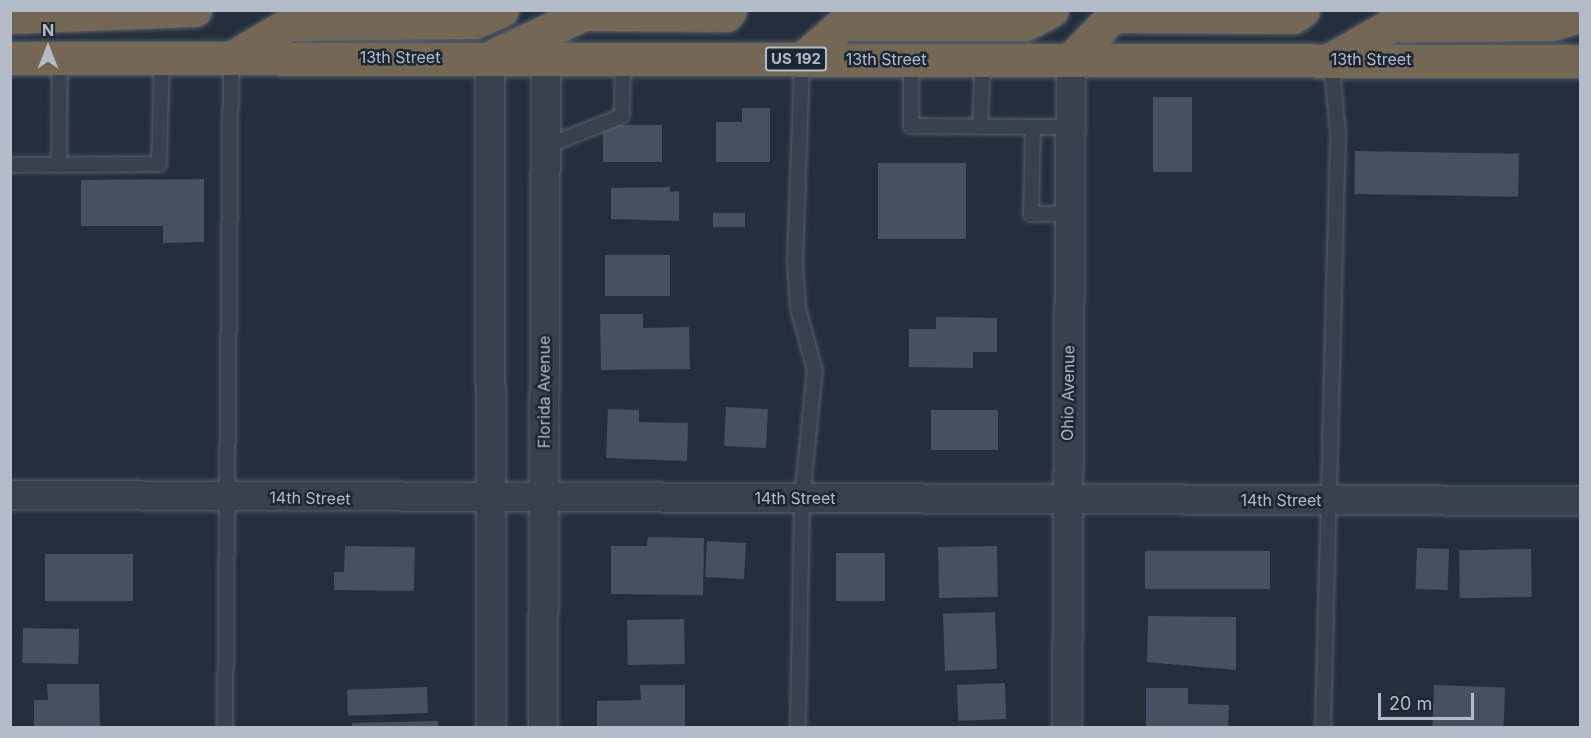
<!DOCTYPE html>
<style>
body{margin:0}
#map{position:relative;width:1591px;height:738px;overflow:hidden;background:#242f3e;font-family:Inter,sans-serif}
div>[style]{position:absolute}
.building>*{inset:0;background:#455162;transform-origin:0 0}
.roads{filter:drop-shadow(0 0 2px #565f6c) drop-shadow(0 0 2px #565f6c)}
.lane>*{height:14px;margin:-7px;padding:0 7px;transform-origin:7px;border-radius:7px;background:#38414e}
.street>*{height:28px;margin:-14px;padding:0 14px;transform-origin:14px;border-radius:14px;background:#38414e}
.highway>*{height:33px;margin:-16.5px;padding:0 16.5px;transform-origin:16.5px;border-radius:16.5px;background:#746855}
span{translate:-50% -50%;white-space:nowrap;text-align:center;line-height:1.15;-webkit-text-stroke:5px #1d2633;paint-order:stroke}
.shield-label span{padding:2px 4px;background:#1d2633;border:2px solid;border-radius:4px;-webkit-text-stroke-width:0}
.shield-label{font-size:15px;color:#b4bcc9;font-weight:700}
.street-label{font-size:16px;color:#b4bcc9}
.frame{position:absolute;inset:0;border:12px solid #b4bcc9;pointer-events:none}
.north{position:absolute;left:18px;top:18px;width:60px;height:60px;-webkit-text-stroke:4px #1d2633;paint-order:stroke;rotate:0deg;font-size:16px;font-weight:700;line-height:24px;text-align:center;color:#b4bcc9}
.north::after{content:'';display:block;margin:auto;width:21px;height:27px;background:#b4bcc9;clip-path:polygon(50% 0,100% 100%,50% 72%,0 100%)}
.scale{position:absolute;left:1378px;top:693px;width:96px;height:27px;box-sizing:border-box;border:3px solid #b4bcc9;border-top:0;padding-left:8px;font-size:18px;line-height:21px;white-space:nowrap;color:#b4bcc9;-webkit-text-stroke:4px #1d2633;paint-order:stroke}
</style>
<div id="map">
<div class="building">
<div style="left:1153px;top:97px;width:39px;height:75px"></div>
<div style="clip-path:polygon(742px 108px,770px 108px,770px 162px,716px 162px,716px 122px,742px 122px)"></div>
<div style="left:662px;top:125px;width:37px;height:59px;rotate:90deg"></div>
<div style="left:1355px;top:151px;width:164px;height:43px;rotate:1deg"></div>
<div style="left:966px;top:163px;width:76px;height:88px;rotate:90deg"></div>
<div style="clip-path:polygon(204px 179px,204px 242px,163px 243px,163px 226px,81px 226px,81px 180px)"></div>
<div style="clip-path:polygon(670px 187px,670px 192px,679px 191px,679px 221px,611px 219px,611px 188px)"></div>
<div style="left:713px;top:213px;width:32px;height:14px"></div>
<div style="left:670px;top:255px;width:41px;height:65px;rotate:90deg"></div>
<div style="clip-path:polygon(600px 314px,643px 314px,643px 328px,689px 327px,690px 369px,601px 370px)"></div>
<div style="clip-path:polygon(936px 317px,997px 318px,997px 352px,973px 352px,973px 368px,909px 367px,909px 329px,936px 329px)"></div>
<div style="left:726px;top:407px;width:42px;height:39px;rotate:3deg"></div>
<div style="clip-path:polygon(608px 409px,639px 410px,639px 422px,688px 423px,687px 461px,606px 458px)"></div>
<div style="left:998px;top:410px;width:40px;height:67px;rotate:90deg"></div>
<div style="clip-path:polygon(648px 537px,704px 538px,703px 595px,611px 594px,611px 546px,647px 546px)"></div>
<div style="left:707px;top:541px;width:39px;height:36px;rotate:3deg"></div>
<div style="clip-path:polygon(345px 546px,415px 547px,414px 591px,334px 590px,334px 572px,344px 572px)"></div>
<div style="left:997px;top:546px;width:51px;height:59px;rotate:89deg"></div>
<div style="left:1417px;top:548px;width:32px;height:41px;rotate:2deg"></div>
<div style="left:1531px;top:549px;width:48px;height:72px;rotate:89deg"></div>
<div style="left:1270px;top:551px;width:38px;height:125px;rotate:90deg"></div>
<div style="left:836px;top:553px;width:49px;height:48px"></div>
<div style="left:133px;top:554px;width:47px;height:88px;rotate:90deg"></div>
<div style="left:995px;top:612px;width:57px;height:52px;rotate:88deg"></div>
<div style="clip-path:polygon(1148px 616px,1236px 617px,1236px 670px,1147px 662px)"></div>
<div style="left:684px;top:619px;width:45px;height:57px;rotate:89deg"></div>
<div style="left:23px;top:628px;width:56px;height:35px;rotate:1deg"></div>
<div style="left:1005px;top:683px;width:36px;height:48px;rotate:88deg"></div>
<div style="clip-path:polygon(47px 684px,99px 684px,100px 728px,34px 728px,34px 700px,48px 700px)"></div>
<div style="clip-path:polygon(640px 685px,685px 685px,685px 728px,597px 728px,597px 701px,641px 700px)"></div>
<div style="left:1434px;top:685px;width:71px;height:43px;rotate:2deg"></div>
<div style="left:427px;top:687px;width:26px;height:80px;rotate:88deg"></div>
<div style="clip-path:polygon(1146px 688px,1188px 688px,1188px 704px,1229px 705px,1228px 728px,1146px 728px)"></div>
<div style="clip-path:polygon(438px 721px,438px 728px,352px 728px,352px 723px)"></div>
</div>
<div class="roads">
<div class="lane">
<div style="left:911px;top:59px;width:67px;rotate:90deg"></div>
<div style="left:911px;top:126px;width:161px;rotate:0.4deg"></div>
<div style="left:980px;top:126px;width:67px;rotate:-87.4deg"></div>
<div style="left:1033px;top:127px;width:87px;rotate:91.3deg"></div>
<div style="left:1031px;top:214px;width:39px;rotate:-1deg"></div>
<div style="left:544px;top:147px;width:84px;rotate:-21.7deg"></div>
<div style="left:622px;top:116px;width:57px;rotate:-89deg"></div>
<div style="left:10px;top:165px;width:149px;rotate:-0.4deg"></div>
<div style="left:159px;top:164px;width:106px;rotate:-88.4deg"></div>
<div style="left:59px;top:165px;width:106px;rotate:-89.5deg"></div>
<div style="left:225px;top:728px;width:670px;rotate:-89.49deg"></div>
<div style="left:798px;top:728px;width:230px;rotate:-89deg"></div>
<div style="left:802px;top:498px;width:128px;rotate:-84.2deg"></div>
<div style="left:815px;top:371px;width:65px;rotate:-105.1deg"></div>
<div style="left:798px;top:308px;width:45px;rotate:-93.8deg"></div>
<div style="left:795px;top:263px;width:204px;rotate:-88deg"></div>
<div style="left:1323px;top:728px;width:595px;rotate:-88.56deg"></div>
<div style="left:1338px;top:133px;width:74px;rotate:-95.4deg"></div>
</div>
<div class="street">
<div style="left:490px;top:57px;width:671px;rotate:89.91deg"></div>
<div style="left:10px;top:495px;width:1570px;rotate:0.22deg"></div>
<div style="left:543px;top:728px;width:671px;rotate:-89.74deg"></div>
<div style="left:1067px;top:728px;width:669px;rotate:-89.66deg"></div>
</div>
<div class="highway">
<div style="left:10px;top:17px;width:185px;rotate:-2.2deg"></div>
<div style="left:497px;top:54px;width:95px;rotate:-24.9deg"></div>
<div style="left:583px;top:14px;width:143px;rotate:0.4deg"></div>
<div style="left:726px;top:15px;width:6px;rotate:-51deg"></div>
<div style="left:233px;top:57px;width:65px;rotate:-30.5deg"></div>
<div style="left:289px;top:24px;width:185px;rotate:-0.6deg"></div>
<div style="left:474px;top:22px;width:30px;rotate:-23deg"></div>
<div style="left:10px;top:58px;width:1570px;rotate:0.11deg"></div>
<div style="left:1333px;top:58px;width:67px;rotate:-29.6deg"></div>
<div style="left:1391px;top:25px;width:161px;rotate:-0.4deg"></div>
<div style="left:1552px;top:24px;width:29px;rotate:-16deg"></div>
<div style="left:802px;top:59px;width:53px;rotate:-41.2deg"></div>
<div style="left:842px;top:24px;width:183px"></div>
<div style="left:1025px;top:24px;width:30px;rotate:-27deg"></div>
<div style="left:1071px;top:59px;width:60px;rotate:-45.7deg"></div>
<div style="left:1113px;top:16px;width:180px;rotate:0.3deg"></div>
<div style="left:1293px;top:17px;width:12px;rotate:-35deg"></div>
</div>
</div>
<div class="shield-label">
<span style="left:796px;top:59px">US 192</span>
</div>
<div class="street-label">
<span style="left:400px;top:57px">13th Street</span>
<span style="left:886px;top:59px">13th Street</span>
<span style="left:1371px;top:59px">13th Street</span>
<span style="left:544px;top:392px;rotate:-90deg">Florida Avenue</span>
<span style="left:1068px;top:393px;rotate:-89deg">Ohio Avenue</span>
<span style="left:310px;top:498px;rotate:1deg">14th Street</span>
<span style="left:795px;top:498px">14th Street</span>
<span style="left:1281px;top:500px">14th Street</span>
</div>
<div class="frame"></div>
<div class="north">N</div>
<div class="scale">20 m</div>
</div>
